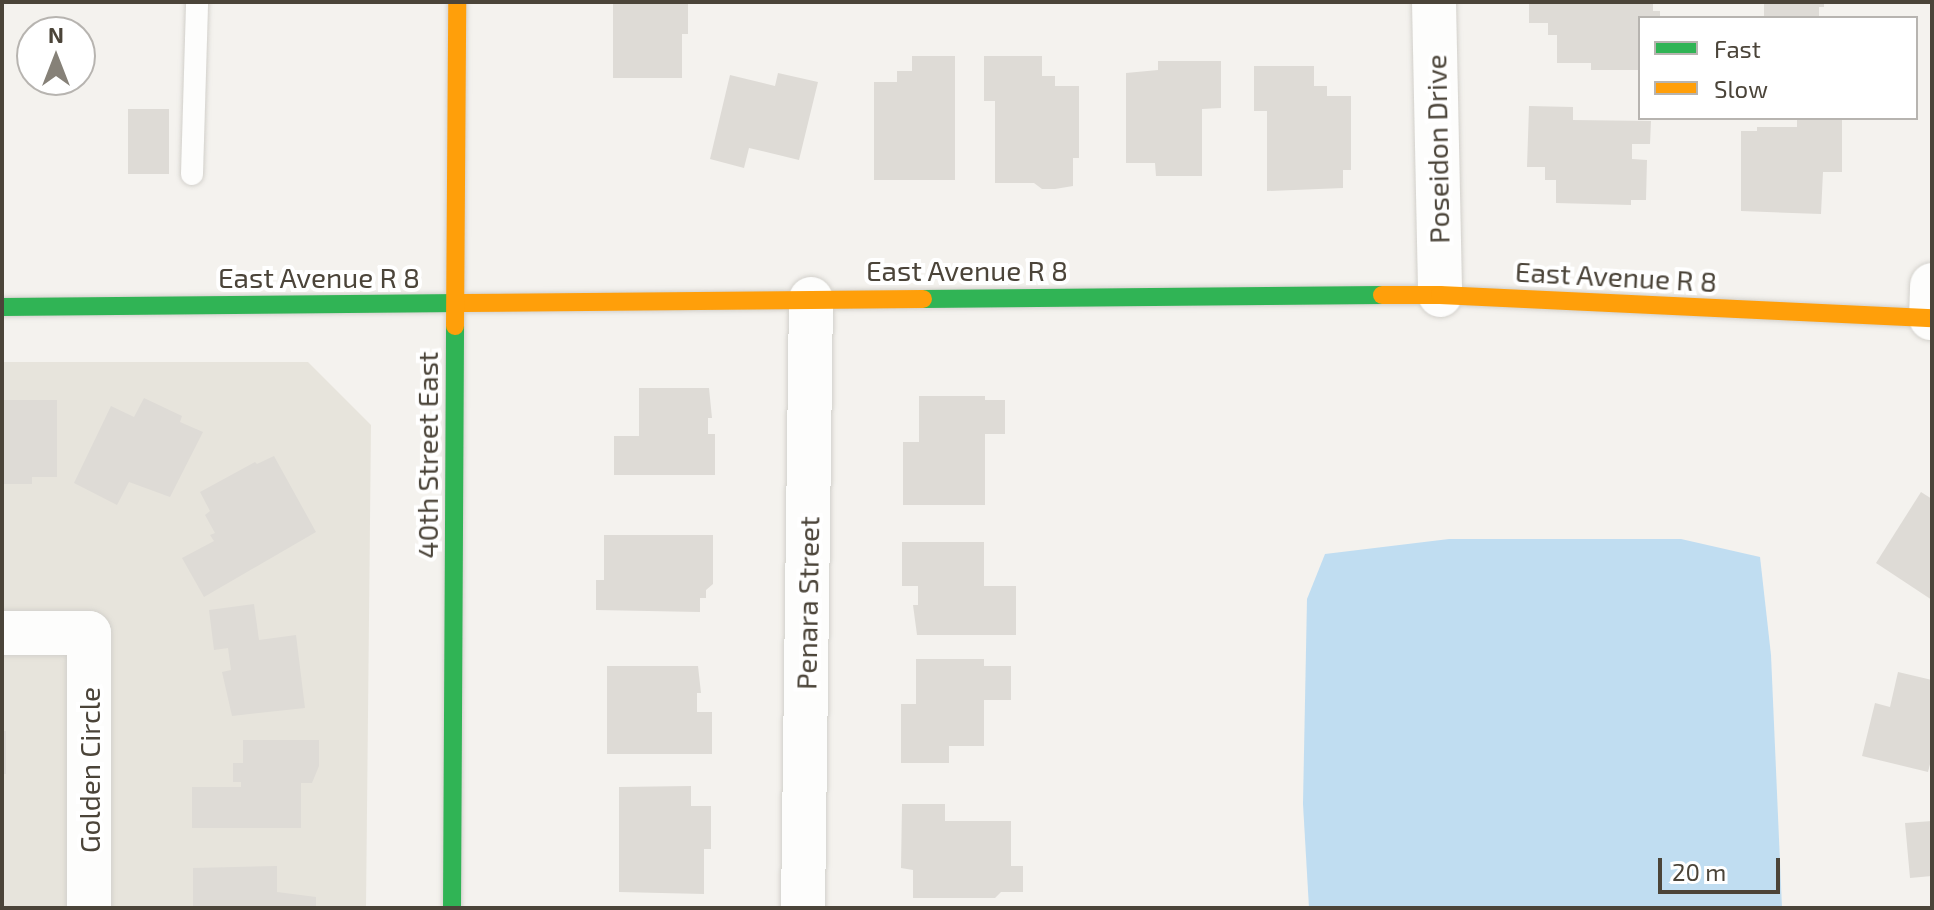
<!DOCTYPE html>
<style>
body{margin:0}
#map{position:relative;width:1934px;height:910px;overflow:hidden;background:#f4f2ee;font-family:"Exo 2",sans-serif}
div>[style]{position:absolute}
.residential>*{inset:0;background:#e7e4dc}
.water>*{inset:0;background:#c0ddf1}
.building>*{inset:0;background:#dedbd6;transform-origin:0 0}
.roads{filter:drop-shadow(0 0 2px #d2d0cb) drop-shadow(0 0 2px #d2d0cb)}
.lane>*{height:22px;margin:-11px;padding:0 11px;transform-origin:11px;border-radius:11px;background:#fdfdfc}
.street>*{height:44px;margin:-22px;padding:0 22px;transform-origin:22px;border-radius:22px;background:#fdfdfc}
.fast>*{height:18px;margin:-9px;padding:0 9px;transform-origin:9px;border-radius:9px;background:#30b455}
.slow>*{height:18px;margin:-9px;padding:0 9px;transform-origin:9px;border-radius:9px;background:#ff9f0a}
span{translate:-50% -50%;white-space:nowrap;text-align:center;line-height:1.15;-webkit-text-stroke:8px #fff;paint-order:stroke}
.street-label{font-size:28px;color:#4b4439}
.frame{position:absolute;inset:0;border:4px solid #4b4439;pointer-events:none}
.legend{position:absolute;left:1638px;top:16px;width:280px;height:104px;box-sizing:border-box;background:#fff;border:2px solid #b7b4b0;margin:0;padding:10px 14px;list-style:none;font-size:24px;color:#4b4439}
.legend li{display:flex;align-items:center;gap:16px;height:40px}
.legend b{width:40px;border:2px solid #b7b4b0}
.north{position:absolute;left:16px;top:16px;width:80px;height:80px;box-sizing:border-box;background:#fff;border:2px solid #b7b4b0;border-radius:50%;rotate:0deg;font-size:22px;font-weight:700;line-height:32px;text-align:center;color:#4b4439}
.north::after{content:'';display:block;margin:auto;width:28px;height:36px;background:#868178;clip-path:polygon(50% 0,100% 100%,50% 72%,0 100%)}
.scale{position:absolute;left:1658px;top:858px;width:122px;height:36px;box-sizing:border-box;border:4px solid #4b4439;border-top:0;padding-left:10px;font-size:24px;line-height:28px;white-space:nowrap;color:#4b4439;-webkit-text-stroke:6px #fff;paint-order:stroke}
</style>
<div id="map">
<div class="residential">
<div style="clip-path:polygon(2px 362px,308px 362px,371px 425px,366px 908px,2px 908px)"></div>
</div>
<div class="water">
<div style="clip-path:polygon(1449px 539px,1681px 539px,1760px 557px,1771px 655px,1782px 908px,1309px 908px,1303px 804px,1307px 599px,1325px 554px)"></div>
</div>
<div class="building">
<div style="clip-path:polygon(613px 2px,688px 2px,688px 34px,682px 34px,682px 78px,613px 78px)"></div>
<div style="clip-path:polygon(1529px 2px,1653px 2px,1653px 11px,1660px 11px,1660px 18px,1640px 18px,1640px 70px,1591px 70px,1591px 63px,1557px 63px,1557px 35px,1548px 35px,1548px 23px,1529px 23px)"></div>
<div style="clip-path:polygon(1764px 2px,1824px 2px,1824px 7px,1819px 7px,1819px 18px,1764px 18px)"></div>
<div style="clip-path:polygon(912px 56px,955px 56px,955px 180px,874px 180px,874px 82px,897px 82px,897px 71px,912px 71px)"></div>
<div style="clip-path:polygon(984px 56px,1042px 56px,1042px 76px,1055px 76px,1055px 86px,1079px 86px,1079px 158px,1073px 158px,1073px 186px,1055px 189px,1042px 189px,1034px 183px,995px 183px,995px 101px,984px 101px)"></div>
<div style="clip-path:polygon(1158px 61px,1221px 61px,1221px 108px,1202px 109px,1202px 176px,1156px 176px,1155px 163px,1126px 163px,1126px 73px,1158px 70px)"></div>
<div style="clip-path:polygon(1254px 66px,1314px 66px,1314px 86px,1327px 86px,1327px 96px,1351px 96px,1351px 170px,1343px 170px,1343px 188px,1267px 191px,1267px 111px,1254px 111px)"></div>
<div style="clip-path:polygon(778px 73px,818px 82px,799px 160px,749px 148px,744px 168px,710px 159px,730px 75px,775px 86px)"></div>
<div style="clip-path:polygon(1529px 106px,1573px 107px,1573px 120px,1651px 121px,1650px 144px,1632px 144px,1632px 159px,1647px 160px,1646px 200px,1631px 200px,1631px 205px,1556px 203px,1556px 180px,1545px 180px,1545px 167px,1527px 167px)"></div>
<div style="left:128px;top:109px;width:41px;height:65px"></div>
<div style="clip-path:polygon(1797px 118px,1842px 118px,1842px 172px,1823px 172px,1821px 214px,1741px 211px,1741px 131px,1757px 131px,1757px 127px,1797px 127px)"></div>
<div style="clip-path:polygon(639px 388px,709px 388px,712px 418px,708px 418px,708px 434px,715px 434px,715px 475px,614px 475px,614px 436px,639px 436px)"></div>
<div style="clip-path:polygon(919px 396px,985px 396px,985px 400px,1005px 400px,1005px 434px,985px 434px,985px 505px,903px 505px,903px 442px,919px 442px)"></div>
<div style="clip-path:polygon(144px 398px,182px 416px,180px 422px,203px 432px,170px 497px,129px 482px,117px 505px,74px 483px,111px 406px,134px 417px)"></div>
<div style="clip-path:polygon(2px 400px,57px 400px,57px 477px,32px 477px,32px 484px,2px 484px)"></div>
<div style="clip-path:polygon(274px 456px,316px 532px,204px 597px,182px 558px,214px 541px,210px 535px,215px 533px,205px 515px,210px 511px,200px 492px,255px 462px,257px 464px)"></div>
<div style="clip-path:polygon(1921px 492px,1932px 499px,1932px 600px,1876px 563px)"></div>
<div style="clip-path:polygon(604px 535px,713px 535px,713px 584px,706px 590px,706px 598px,700px 598px,700px 612px,596px 610px,596px 580px,604px 580px)"></div>
<div style="clip-path:polygon(902px 542px,984px 542px,984px 586px,1016px 586px,1016px 635px,917px 635px,913px 605px,918px 605px,918px 586px,902px 586px)"></div>
<div style="clip-path:polygon(254px 604px,259px 640px,296px 635px,305px 708px,232px 716px,222px 672px,231px 670px,228px 648px,214px 650px,209px 610px)"></div>
<div style="clip-path:polygon(916px 659px,984px 659px,984px 666px,1011px 666px,1011px 700px,984px 700px,984px 746px,949px 746px,949px 763px,901px 763px,901px 704px,916px 704px)"></div>
<div style="clip-path:polygon(607px 666px,698px 666px,701px 693px,697px 693px,697px 712px,712px 712px,712px 754px,607px 754px)"></div>
<div style="clip-path:polygon(1898px 672px,1932px 680px,1932px 756px,1928px 772px,1862px 756px,1875px 703px,1890px 707px)"></div>
<div style="left:2px;top:731px;width:4px;height:43px"></div>
<div style="clip-path:polygon(243px 740px,319px 740px,319px 766px,312px 783px,301px 783px,301px 828px,192px 828px,192px 787px,241px 787px,241px 782px,233px 782px,233px 763px,243px 763px)"></div>
<div style="clip-path:polygon(691px 786px,691px 806px,711px 806px,711px 849px,704px 849px,704px 894px,619px 892px,619px 787px)"></div>
<div style="clip-path:polygon(902px 804px,945px 804px,945px 821px,1011px 821px,1011px 866px,1023px 866px,1023px 892px,1001px 892px,995px 898px,913px 898px,913px 870px,901px 868px)"></div>
<div style="clip-path:polygon(1932px 821px,1932px 876px,1910px 878px,1905px 823px)"></div>
<div style="clip-path:polygon(277px 866px,277px 892px,316px 897px,316px 908px,193px 908px,193px 868px)"></div>
</div>
<div class="roads">
<div class="lane">
<div style="left:192px;top:174px;width:172px;rotate:-88.3deg"></div>
</div>
<div class="street">
<div style="left:1434px;top:2px;width:293px;rotate:88.8deg"></div>
<div style="left:1931px;top:318px;width:33px;rotate:-88deg"></div>
<div style="left:2px;top:633px;width:87px"></div>
<div style="left:89px;top:633px;width:275px;rotate:90deg"></div>
<div style="left:803px;top:908px;width:609px;rotate:-89.25deg"></div>
</div>
<div class="fast">
<div style="left:923px;top:299px;width:459px;rotate:-0.5deg"></div>
<div style="left:2px;top:307px;width:461px;rotate:-0.5deg"></div>
<div style="left:452px;top:908px;width:582px;rotate:-89.7deg"></div>
</div>
<div class="slow">
<div style="left:1382px;top:295px;width:58px"></div>
<div style="left:1440px;top:295px;width:493px;rotate:2.7deg"></div>
<div style="left:463px;top:303px;width:460px;rotate:-0.5deg"></div>
<div style="left:455px;top:326px;width:324px;rotate:-89.6deg"></div>
</div>
</div>
<div class="street-label">
<span style="left:1437px;top:149px;rotate:-91deg">Poseidon Drive</span>
<span style="left:967px;top:270px">East Avenue R 8</span>
<span style="left:1616px;top:276px;rotate:3deg">East Avenue R 8</span>
<span style="left:319px;top:277px">East Avenue R 8</span>
<span style="left:427px;top:455px;rotate:-90deg">40th Street East</span>
<span style="left:807px;top:603px;rotate:-89deg">Penara Street</span>
<span style="left:89px;top:770px;rotate:-90deg">Golden Circle</span>
</div>
<div class="frame"></div>
<ul class="legend">
<li><b style="height:10px;background:#30b455"></b>Fast</li>
<li><b style="height:10px;background:#ff9f0a"></b>Slow</li>
</ul>
<div class="north">N</div>
<div class="scale">20 m</div>
</div>
